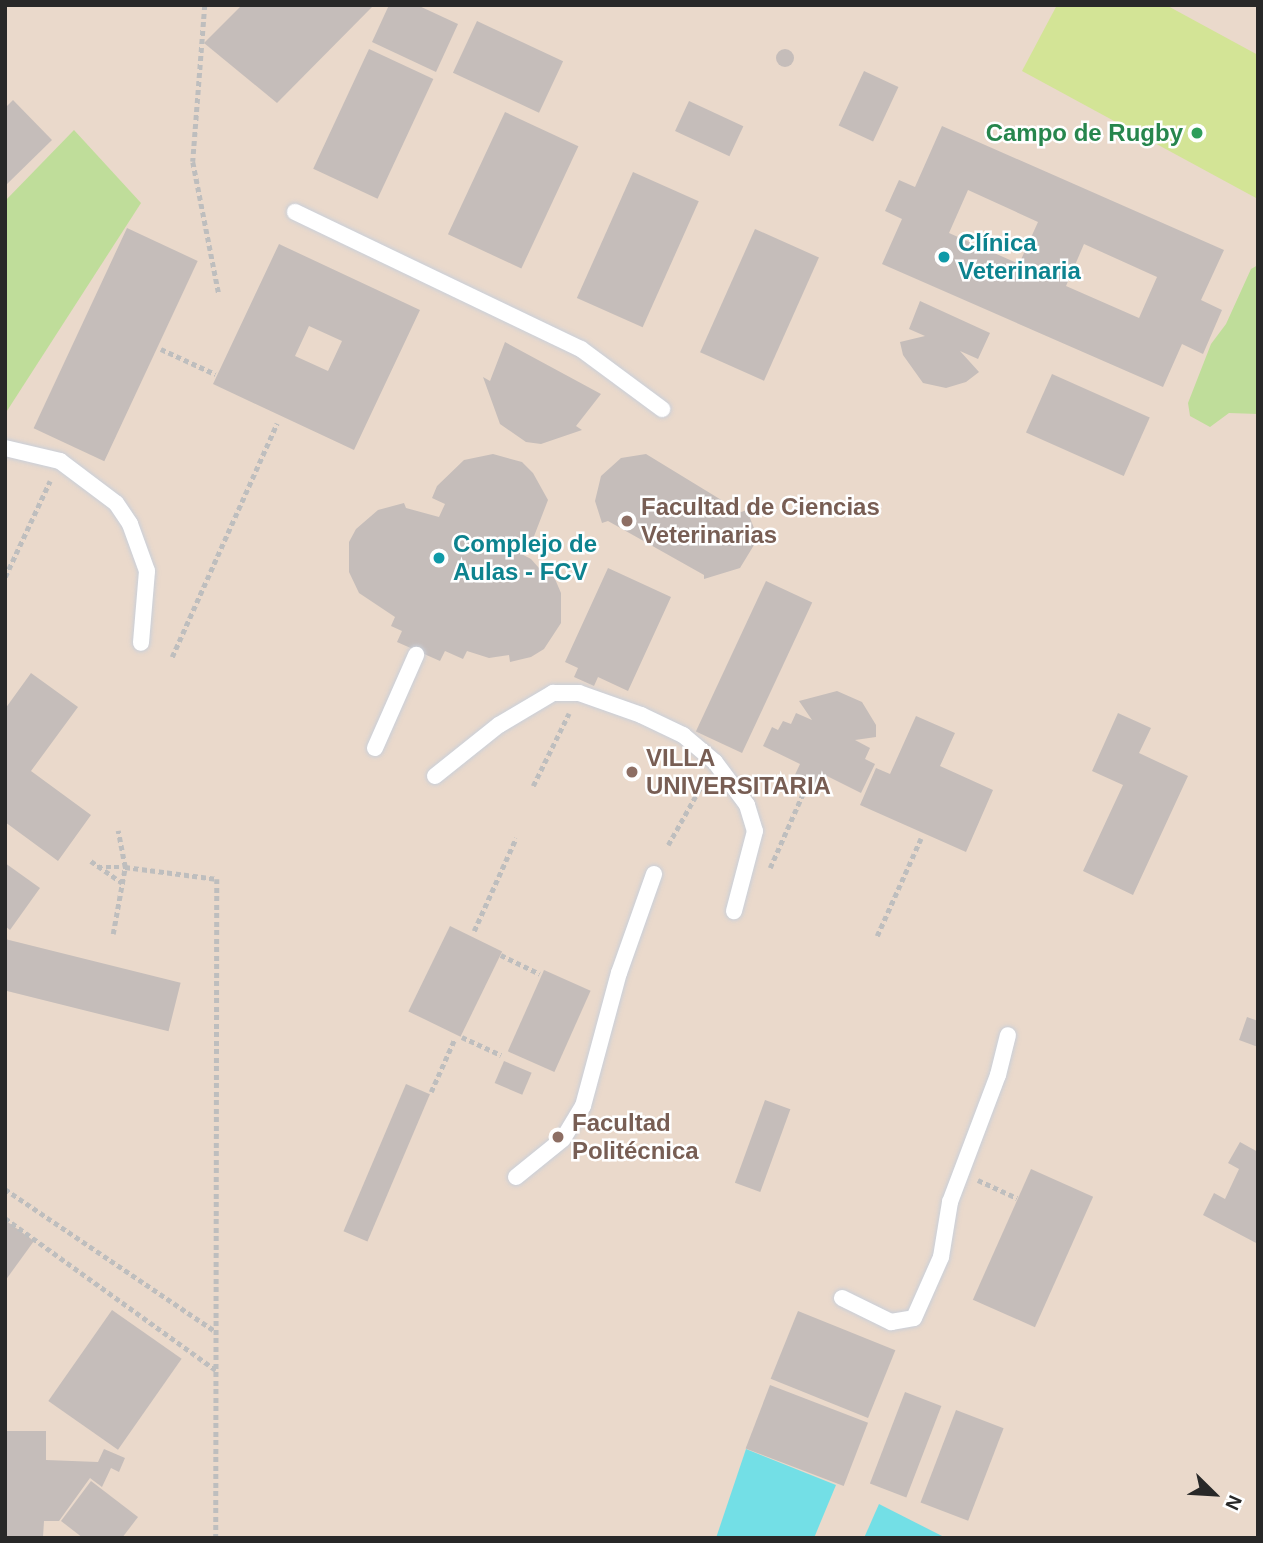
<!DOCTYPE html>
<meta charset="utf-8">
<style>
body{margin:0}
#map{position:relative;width:1263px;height:1543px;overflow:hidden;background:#eae0da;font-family:Helvetica,sans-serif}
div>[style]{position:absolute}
.education>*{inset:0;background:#ead9cb;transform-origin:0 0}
.green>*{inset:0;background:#bfdd9a}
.pitch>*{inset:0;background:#d3e496}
.water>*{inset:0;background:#73dfe6}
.building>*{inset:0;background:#c5bdba;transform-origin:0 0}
.round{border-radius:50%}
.path>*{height:4.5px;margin-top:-2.25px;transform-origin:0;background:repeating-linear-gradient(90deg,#bebebe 0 5px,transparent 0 8.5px)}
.roads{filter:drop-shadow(0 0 2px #c9cfd9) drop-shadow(0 0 2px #c9cfd9)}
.service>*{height:16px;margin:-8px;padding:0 8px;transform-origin:8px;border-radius:8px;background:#fff}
.dots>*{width:19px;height:19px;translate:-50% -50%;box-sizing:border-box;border:4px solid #fff;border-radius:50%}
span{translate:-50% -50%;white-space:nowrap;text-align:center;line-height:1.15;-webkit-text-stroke:5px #fff;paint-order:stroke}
.leisure-label{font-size:24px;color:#27864d;font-weight:700}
.right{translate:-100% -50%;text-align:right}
.culture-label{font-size:24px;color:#0d838f;font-weight:700}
.left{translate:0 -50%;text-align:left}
.education-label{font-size:24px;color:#785e54;font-weight:700}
.frame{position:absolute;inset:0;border:7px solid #282828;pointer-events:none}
.north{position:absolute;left:1179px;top:1459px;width:70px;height:70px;-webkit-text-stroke:5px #fff;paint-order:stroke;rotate:114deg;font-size:19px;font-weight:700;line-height:28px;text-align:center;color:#282828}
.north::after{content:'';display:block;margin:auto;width:24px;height:32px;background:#282828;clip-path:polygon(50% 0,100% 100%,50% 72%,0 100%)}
</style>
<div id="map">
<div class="education">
<div style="left:5px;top:5px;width:1253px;height:1533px"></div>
</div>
<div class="green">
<div style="clip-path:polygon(74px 130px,141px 203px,5px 414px,5px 201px)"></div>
<div style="clip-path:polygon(1258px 265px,1258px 414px,1229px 413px,1210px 427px,1190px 416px,1188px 403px,1211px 344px,1226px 324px,1251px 269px)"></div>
</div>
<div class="pitch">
<div style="clip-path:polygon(1057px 5px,1166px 5px,1258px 55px,1256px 198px,1022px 71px)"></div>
</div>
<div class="water">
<div style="clip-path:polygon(746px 1449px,836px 1485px,814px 1538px,716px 1538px)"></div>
<div style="clip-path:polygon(879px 1504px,946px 1538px,864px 1538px)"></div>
</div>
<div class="building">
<div style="clip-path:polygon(242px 5px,374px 5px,277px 103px,204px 43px)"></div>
<div style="clip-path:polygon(389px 5px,417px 5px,458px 24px,436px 72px,372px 42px)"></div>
<div style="left:477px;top:21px;width:95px;height:57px;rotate:25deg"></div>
<div style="left:369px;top:49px;width:71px;height:132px;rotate:25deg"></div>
<div class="round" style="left:776px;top:49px;width:18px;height:18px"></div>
<div style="left:864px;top:71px;width:38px;height:60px;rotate:25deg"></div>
<div style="clip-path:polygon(13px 100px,52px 140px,5px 186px,5px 108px)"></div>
<div style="left:689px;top:101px;width:60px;height:33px;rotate:25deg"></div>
<div style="left:505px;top:112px;width:81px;height:135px;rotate:25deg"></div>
<div style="clip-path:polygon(evenodd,942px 126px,1224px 250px,1201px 300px,1222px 310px,1203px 354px,1182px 344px,1163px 387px,882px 264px,902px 219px,885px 211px,899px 180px,915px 187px,942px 126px,968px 190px,1038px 222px,1019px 264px,949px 233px,968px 190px,942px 126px,1084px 244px,1157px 277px,1139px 318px,1066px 286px,1084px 244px)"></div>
<div style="left:633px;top:172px;width:72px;height:138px;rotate:24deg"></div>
<div style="left:127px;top:228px;width:78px;height:221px;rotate:25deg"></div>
<div style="left:755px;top:229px;width:70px;height:135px;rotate:24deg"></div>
<div style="clip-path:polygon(evenodd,279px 244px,420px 310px,354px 450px,213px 384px,279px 244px,309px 326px,342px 341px,328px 371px,295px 356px,309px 326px)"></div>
<div style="clip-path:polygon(920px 301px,990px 333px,978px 359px,960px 351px,979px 372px,966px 382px,946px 388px,923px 383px,903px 355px,900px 342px,925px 336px,909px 329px)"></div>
<div style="clip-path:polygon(505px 342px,601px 394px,576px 426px,582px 430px,541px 444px,526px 442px,500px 424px,483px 377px,490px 381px)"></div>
<div style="left:1052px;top:374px;width:107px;height:64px;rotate:24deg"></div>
<div style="clip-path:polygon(493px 454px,522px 462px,533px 473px,548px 500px,531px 544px,517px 537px,512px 549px,531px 559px,546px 576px,552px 572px,561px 593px,561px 623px,544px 649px,531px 657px,510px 662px,509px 655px,489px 658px,467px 651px,463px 659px,445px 651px,440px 661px,397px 642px,402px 631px,391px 626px,395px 617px,359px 593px,349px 572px,349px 542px,356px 529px,378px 510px,404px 503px,406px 508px,439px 517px,445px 504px,432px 498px,437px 486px,464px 460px)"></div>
<div style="clip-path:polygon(646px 454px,741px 512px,747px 510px,755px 531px,754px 545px,740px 568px,704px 579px,704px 575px,608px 521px,602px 523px,595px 501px,601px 476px,621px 458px)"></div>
<div style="clip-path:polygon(608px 568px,671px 597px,628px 691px,598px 677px,594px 686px,574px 677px,578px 668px,565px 662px)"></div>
<div style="left:766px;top:581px;width:51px;height:166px;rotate:25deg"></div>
<div style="clip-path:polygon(31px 673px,78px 707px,31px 771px,91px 815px,58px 861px,5px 822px,5px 709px)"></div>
<div style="clip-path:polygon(837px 691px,862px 702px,876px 725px,876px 737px,855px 740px,870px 748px,865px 759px,875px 764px,861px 793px,827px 776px,820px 791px,793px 779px,800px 764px,763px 746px,772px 727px,778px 730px,783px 721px,791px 724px,796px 713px,812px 720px,799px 701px)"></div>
<div style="clip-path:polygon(1118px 713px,1151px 728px,1139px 753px,1188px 776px,1133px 895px,1083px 871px,1123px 785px,1092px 771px)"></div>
<div style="clip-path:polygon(916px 716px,955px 733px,940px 766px,993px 790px,966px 852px,860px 805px,876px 768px,890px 774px)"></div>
<div style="clip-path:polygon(5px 863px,40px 888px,10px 930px,5px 926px)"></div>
<div style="left:450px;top:926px;width:58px;height:95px;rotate:26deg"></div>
<div style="left:5px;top:939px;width:181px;height:50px;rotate:14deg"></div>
<div style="left:544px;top:970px;width:51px;height:89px;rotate:24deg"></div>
<div style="clip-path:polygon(1247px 1017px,1258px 1021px,1258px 1047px,1239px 1040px)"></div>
<div style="left:504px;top:1061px;width:30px;height:24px;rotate:23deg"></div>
<div style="left:406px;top:1084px;width:26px;height:160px;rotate:23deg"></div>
<div style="left:765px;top:1100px;width:27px;height:88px;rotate:20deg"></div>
<div style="clip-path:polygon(1240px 1142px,1258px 1152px,1258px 1244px,1203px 1215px,1214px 1193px,1225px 1199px,1239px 1169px,1228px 1163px)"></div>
<div style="left:1031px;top:1169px;width:68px;height:143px;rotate:24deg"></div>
<div style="clip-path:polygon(5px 1220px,34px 1241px,5px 1281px)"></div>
<div style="left:112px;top:1310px;width:85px;height:111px;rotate:35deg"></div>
<div style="left:798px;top:1311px;width:105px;height:73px;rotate:22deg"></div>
<div style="left:770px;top:1385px;width:105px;height:68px;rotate:21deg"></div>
<div style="left:905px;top:1392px;width:39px;height:98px;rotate:21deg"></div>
<div style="left:956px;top:1410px;width:51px;height:99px;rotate:21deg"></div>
<div style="clip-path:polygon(5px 1431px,46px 1431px,46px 1460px,98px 1462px,104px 1449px,125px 1458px,119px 1472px,111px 1468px,102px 1487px,90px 1478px,59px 1521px,44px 1521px,43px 1537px,5px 1536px)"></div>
<div style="clip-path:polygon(91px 1481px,138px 1517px,122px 1538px,83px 1538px,61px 1521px)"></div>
</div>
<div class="path">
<div style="left:205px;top:5px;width:157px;rotate:94.4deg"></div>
<div style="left:193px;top:162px;width:135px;rotate:78.9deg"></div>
<div style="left:161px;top:349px;width:60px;rotate:24.8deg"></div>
<div style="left:5px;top:577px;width:106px;rotate:-64.9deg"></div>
<div style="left:172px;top:657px;width:256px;rotate:-65.8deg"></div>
<div style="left:533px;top:786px;width:81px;rotate:-63.7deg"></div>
<div style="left:668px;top:845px;width:73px;rotate:-60.6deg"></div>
<div style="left:91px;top:861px;width:38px;rotate:35deg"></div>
<div style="left:97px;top:867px;width:28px"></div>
<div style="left:125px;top:867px;width:37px;rotate:-101deg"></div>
<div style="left:770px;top:868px;width:86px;rotate:-66.1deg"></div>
<div style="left:474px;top:931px;width:102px;rotate:-65.7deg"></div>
<div style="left:113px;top:934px;width:68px;rotate:-79.8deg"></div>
<div style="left:125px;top:867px;width:93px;rotate:7.4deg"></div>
<div style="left:217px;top:879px;width:659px;rotate:90.09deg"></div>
<div style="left:877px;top:936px;width:107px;rotate:-65.8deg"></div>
<div style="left:501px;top:955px;width:43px;rotate:26deg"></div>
<div style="left:462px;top:1037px;width:43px;rotate:24.8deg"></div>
<div style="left:431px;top:1092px;width:59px;rotate:-66deg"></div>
<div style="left:978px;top:1180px;width:43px;rotate:24.8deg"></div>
<div style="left:5px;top:1189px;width:255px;rotate:34.1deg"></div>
<div style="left:5px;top:1218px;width:260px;rotate:35.8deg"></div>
</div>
<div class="roads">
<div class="service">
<div style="left:295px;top:212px;width:317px;rotate:25.6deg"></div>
<div style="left:581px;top:349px;width:101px;rotate:36.5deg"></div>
<div style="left:5px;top:448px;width:57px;rotate:13.3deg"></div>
<div style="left:60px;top:461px;width:70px;rotate:36.9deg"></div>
<div style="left:116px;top:503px;width:25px;rotate:56deg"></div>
<div style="left:130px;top:524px;width:50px;rotate:70.1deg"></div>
<div style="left:147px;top:571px;width:72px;rotate:94.8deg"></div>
<div style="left:375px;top:748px;width:102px;rotate:-66.2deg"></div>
<div style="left:435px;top:776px;width:82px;rotate:-38.6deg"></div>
<div style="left:499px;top:725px;width:63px;rotate:-30.7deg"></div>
<div style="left:553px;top:693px;width:26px"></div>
<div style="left:579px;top:693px;width:66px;rotate:19.5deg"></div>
<div style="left:641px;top:715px;width:47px;rotate:25.5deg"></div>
<div style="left:683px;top:735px;width:42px;rotate:40.2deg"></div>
<div style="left:715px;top:762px;width:54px;rotate:53.3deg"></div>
<div style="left:747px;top:805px;width:27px;rotate:73deg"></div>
<div style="left:755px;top:831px;width:83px;rotate:104.7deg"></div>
<div style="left:516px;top:1177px;width:60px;rotate:-39deg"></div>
<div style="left:563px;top:1139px;width:39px;rotate:-59deg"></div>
<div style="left:583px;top:1106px;width:138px;rotate:-74.9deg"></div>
<div style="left:619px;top:973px;width:105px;rotate:-70.5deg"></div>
<div style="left:842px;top:1298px;width:55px;rotate:26.1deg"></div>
<div style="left:891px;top:1322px;width:23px;rotate:-10deg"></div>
<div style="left:914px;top:1318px;width:67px;rotate:-66.1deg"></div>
<div style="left:941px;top:1257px;width:56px;rotate:-80.7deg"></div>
<div style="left:950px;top:1202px;width:136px;rotate:-69.3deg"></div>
<div style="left:998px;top:1075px;width:41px;rotate:-76deg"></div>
</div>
</div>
<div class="dots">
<div style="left:1197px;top:133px;background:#2e9e5b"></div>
<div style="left:944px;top:257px;background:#0f9aa8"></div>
<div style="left:627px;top:521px;background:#8d6e63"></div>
<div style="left:439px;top:558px;background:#0f9aa8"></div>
<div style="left:632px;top:772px;background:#8d6e63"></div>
<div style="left:558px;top:1137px;background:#8d6e63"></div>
</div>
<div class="leisure-label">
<span class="right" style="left:1183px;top:133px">Campo de Rugby</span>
</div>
<div class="culture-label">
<span class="left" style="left:958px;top:257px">Clínica<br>Veterinaria</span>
<span class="left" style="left:453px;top:558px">Complejo de<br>Aulas - FCV</span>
</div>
<div class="education-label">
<span class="left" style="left:641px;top:521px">Facultad de Ciencias<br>Veterinarias</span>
<span class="left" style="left:646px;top:772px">VILLA<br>UNIVERSITARIA</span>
<span class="left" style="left:572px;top:1137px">Facultad<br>Politécnica</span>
</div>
<div class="frame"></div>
<div class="north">N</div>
</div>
